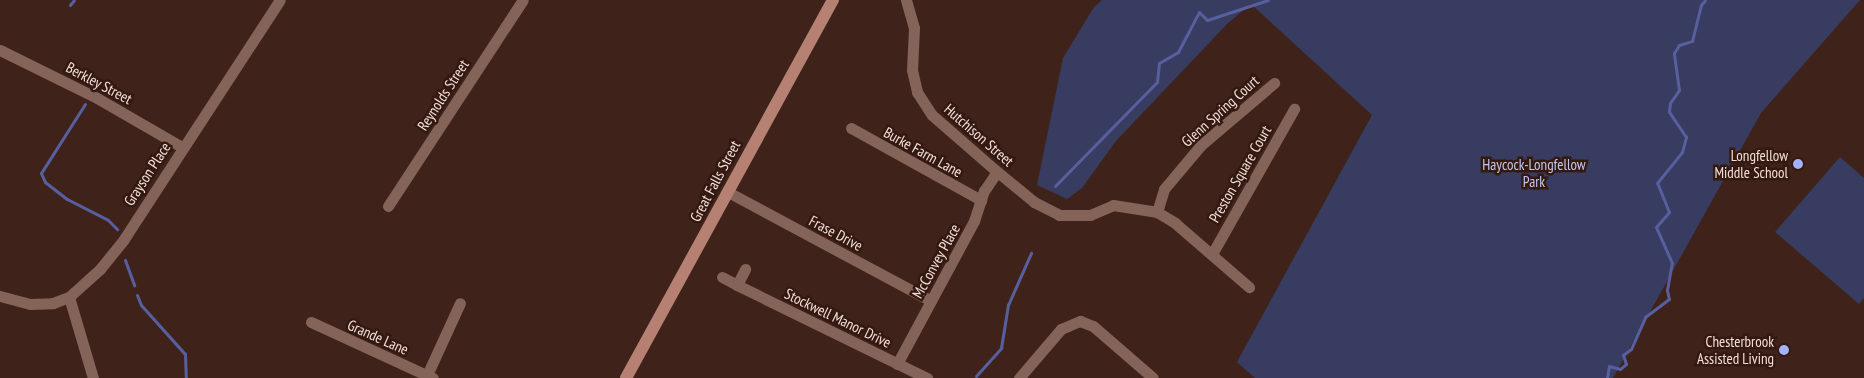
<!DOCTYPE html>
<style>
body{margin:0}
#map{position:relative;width:1864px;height:378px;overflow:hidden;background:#3f231b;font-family:"PT Sans Narrow",sans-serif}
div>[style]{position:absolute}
.green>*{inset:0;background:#373c60}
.stream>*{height:3px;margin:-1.5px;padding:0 1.5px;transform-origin:1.5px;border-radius:1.5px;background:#575f9f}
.street>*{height:11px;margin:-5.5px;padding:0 5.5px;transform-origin:5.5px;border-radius:5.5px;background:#846359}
.secondary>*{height:12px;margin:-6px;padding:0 6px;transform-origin:6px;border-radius:6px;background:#b68172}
.dots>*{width:14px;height:14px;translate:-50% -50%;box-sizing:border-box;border:2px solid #341911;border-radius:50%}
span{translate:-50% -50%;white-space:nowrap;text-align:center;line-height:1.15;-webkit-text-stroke:5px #341911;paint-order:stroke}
.street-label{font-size:15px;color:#f3dfd9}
.poi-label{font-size:15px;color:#f3dfd9}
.right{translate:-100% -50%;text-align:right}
.park-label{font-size:15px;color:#c2c9ef}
</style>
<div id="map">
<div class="green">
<div style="clip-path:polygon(1102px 0,1860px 0,1761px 113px,1613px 378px,1255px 378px,1237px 362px,1372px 115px,1251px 4px,1228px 23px,1116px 141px,1082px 188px,1067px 199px,1037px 185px,1063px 58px,1094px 7px)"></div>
<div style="clip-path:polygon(1840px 157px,1864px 178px,1864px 298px,1859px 304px,1775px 232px)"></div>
</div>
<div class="stream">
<div style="left:70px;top:5px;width:6px;rotate:-51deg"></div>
<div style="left:85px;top:104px;width:82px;rotate:122.5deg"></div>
<div style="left:41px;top:173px;width:10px;rotate:66deg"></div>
<div style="left:45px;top:182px;width:28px;rotate:38deg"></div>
<div style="left:67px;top:199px;width:46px;rotate:27.1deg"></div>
<div style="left:108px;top:220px;width:13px;rotate:45deg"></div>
<div style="left:1055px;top:186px;width:146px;rotate:-45.6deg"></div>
<div style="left:1157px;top:82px;width:19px;rotate:-84deg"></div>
<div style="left:1159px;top:63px;width:22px;rotate:-30deg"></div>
<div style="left:1178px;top:52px;width:45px;rotate:-62.3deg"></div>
<div style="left:1199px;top:12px;width:11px;rotate:45deg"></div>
<div style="left:1207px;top:20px;width:64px;rotate:-18.2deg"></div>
<div style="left:125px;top:260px;width:27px;rotate:70deg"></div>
<div style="left:137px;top:295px;width:11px;rotate:68deg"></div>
<div style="left:141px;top:305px;width:66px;rotate:48.1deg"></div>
<div style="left:185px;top:354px;width:24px;rotate:88deg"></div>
<div style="left:976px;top:376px;width:38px;rotate:-48deg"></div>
<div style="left:1001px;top:348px;width:44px;rotate:-80.8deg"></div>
<div style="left:1008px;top:305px;width:57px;rotate:-66.1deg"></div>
<div style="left:1607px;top:378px;width:12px;rotate:-81deg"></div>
<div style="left:1609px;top:366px;width:11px;rotate:15deg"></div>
<div style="left:1620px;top:369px;width:8px;rotate:-40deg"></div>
<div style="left:1626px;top:364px;width:9px;rotate:-108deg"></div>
<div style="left:1623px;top:355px;width:10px;rotate:-37deg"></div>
<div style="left:1631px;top:349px;width:35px;rotate:-66deg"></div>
<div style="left:1645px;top:317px;width:30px;rotate:-37deg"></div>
<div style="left:1669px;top:299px;width:9px;rotate:-103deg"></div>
<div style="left:1667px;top:290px;width:27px;rotate:-80deg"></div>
<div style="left:1672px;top:263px;width:39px;rotate:-114deg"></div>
<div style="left:1656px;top:227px;width:20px;rotate:-49deg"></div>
<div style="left:1669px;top:212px;width:31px;rotate:-112deg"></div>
<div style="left:1657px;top:183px;width:40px;rotate:-51deg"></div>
<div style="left:1682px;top:152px;width:16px;rotate:-75deg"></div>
<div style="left:1686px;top:137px;width:30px;rotate:-124deg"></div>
<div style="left:1669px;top:112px;width:9px;rotate:-84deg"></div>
<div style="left:1670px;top:103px;width:16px;rotate:-55deg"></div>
<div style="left:1679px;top:90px;width:37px;rotate:-98deg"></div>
<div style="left:1674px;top:53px;width:9px;rotate:-58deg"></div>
<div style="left:1679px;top:45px;width:14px;rotate:-17deg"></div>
<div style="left:1692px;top:41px;width:37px;rotate:-76deg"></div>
<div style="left:1701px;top:5px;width:6px;rotate:-51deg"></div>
</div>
<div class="street">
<div style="left:906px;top:0;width:29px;rotate:74deg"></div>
<div style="left:914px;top:28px;width:42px;rotate:92.7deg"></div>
<div style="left:912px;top:70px;width:23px;rotate:77deg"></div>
<div style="left:917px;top:92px;width:27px;rotate:57deg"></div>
<div style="left:932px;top:115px;width:82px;rotate:41.1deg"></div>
<div style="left:994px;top:169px;width:52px;rotate:39.5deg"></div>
<div style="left:1034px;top:202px;width:28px;rotate:27deg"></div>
<div style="left:1059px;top:215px;width:31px"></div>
<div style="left:1090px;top:215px;width:25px;rotate:-23deg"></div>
<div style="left:1113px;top:205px;width:45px;rotate:9deg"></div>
<div style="left:1157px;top:212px;width:21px;rotate:31deg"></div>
<div style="left:1175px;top:223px;width:98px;rotate:40.9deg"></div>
<div style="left:0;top:50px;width:108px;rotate:26.3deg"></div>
<div style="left:97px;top:98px;width:98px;rotate:30deg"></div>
<div style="left:851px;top:128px;width:149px;rotate:29deg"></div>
<div style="left:728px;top:192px;width:230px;rotate:28.2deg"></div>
<div style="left:388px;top:206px;width:246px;rotate:-56.8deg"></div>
<div style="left:1157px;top:212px;width:24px;rotate:-73deg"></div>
<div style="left:1164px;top:189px;width:57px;rotate:-49.9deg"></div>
<div style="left:1201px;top:145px;width:96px;rotate:-40.3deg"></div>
<div style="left:1212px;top:254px;width:167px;rotate:-60.5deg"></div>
<div style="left:722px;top:277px;width:17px;rotate:28deg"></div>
<div style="left:737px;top:285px;width:18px;rotate:-63deg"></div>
<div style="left:737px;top:285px;width:212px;rotate:26.1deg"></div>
<div style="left:0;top:296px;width:31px;rotate:15deg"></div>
<div style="left:30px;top:304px;width:23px;rotate:-2deg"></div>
<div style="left:53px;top:303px;width:17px;rotate:-21deg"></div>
<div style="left:69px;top:297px;width:42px;rotate:-42.1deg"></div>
<div style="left:100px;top:269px;width:38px;rotate:-51deg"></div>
<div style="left:124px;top:239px;width:285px;rotate:-56.9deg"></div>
<div style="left:69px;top:297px;width:84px;rotate:73.5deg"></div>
<div style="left:311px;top:322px;width:134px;rotate:24.7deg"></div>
<div style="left:897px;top:364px;width:162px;rotate:-61.7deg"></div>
<div style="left:974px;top:221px;width:32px;rotate:-72deg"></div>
<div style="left:984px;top:191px;width:23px;rotate:-56deg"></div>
<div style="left:427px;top:375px;width:79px;rotate:-65.4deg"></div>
<div style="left:1019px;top:378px;width:65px;rotate:-49.4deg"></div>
<div style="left:1061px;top:329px;width:21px;rotate:-23deg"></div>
<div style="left:1080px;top:321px;width:14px;rotate:21deg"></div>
<div style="left:1093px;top:326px;width:79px;rotate:40.9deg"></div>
</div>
<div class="secondary">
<div style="left:626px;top:378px;width:431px;rotate:-61.3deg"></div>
</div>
<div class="dots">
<div style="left:1798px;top:164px;background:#a5b1fc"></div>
<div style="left:1784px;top:350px;background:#a5b1fc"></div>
</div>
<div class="street-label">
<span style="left:99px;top:83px;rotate:28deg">Berkley Street</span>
<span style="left:443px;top:95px;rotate:-57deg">Reynolds Street</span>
<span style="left:1220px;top:111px;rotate:-42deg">Glenn Spring Court</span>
<span style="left:979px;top:135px;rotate:41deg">Hutchison Street</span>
<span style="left:923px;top:152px;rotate:29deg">Burke Farm Lane</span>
<span style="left:147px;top:174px;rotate:-57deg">Grayson Place</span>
<span style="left:1240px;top:174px;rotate:-60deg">Preston Square Court</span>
<span style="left:715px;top:181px;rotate:-62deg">Great Falls Street</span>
<span style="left:836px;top:233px;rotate:28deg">Frase Drive</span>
<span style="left:936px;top:261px;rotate:-61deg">McConvey Place</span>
<span style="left:838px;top:318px;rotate:26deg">Stockwell Manor Drive</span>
<span style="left:378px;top:337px;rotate:24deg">Grande Lane</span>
</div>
<div class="poi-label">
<span class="right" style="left:1788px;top:164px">Longfellow<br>Middle School</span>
<span class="right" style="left:1774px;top:350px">Chesterbrook<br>Assisted Living</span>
</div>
<div class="park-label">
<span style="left:1534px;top:173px">Haycock-Longfellow<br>Park</span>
</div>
</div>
